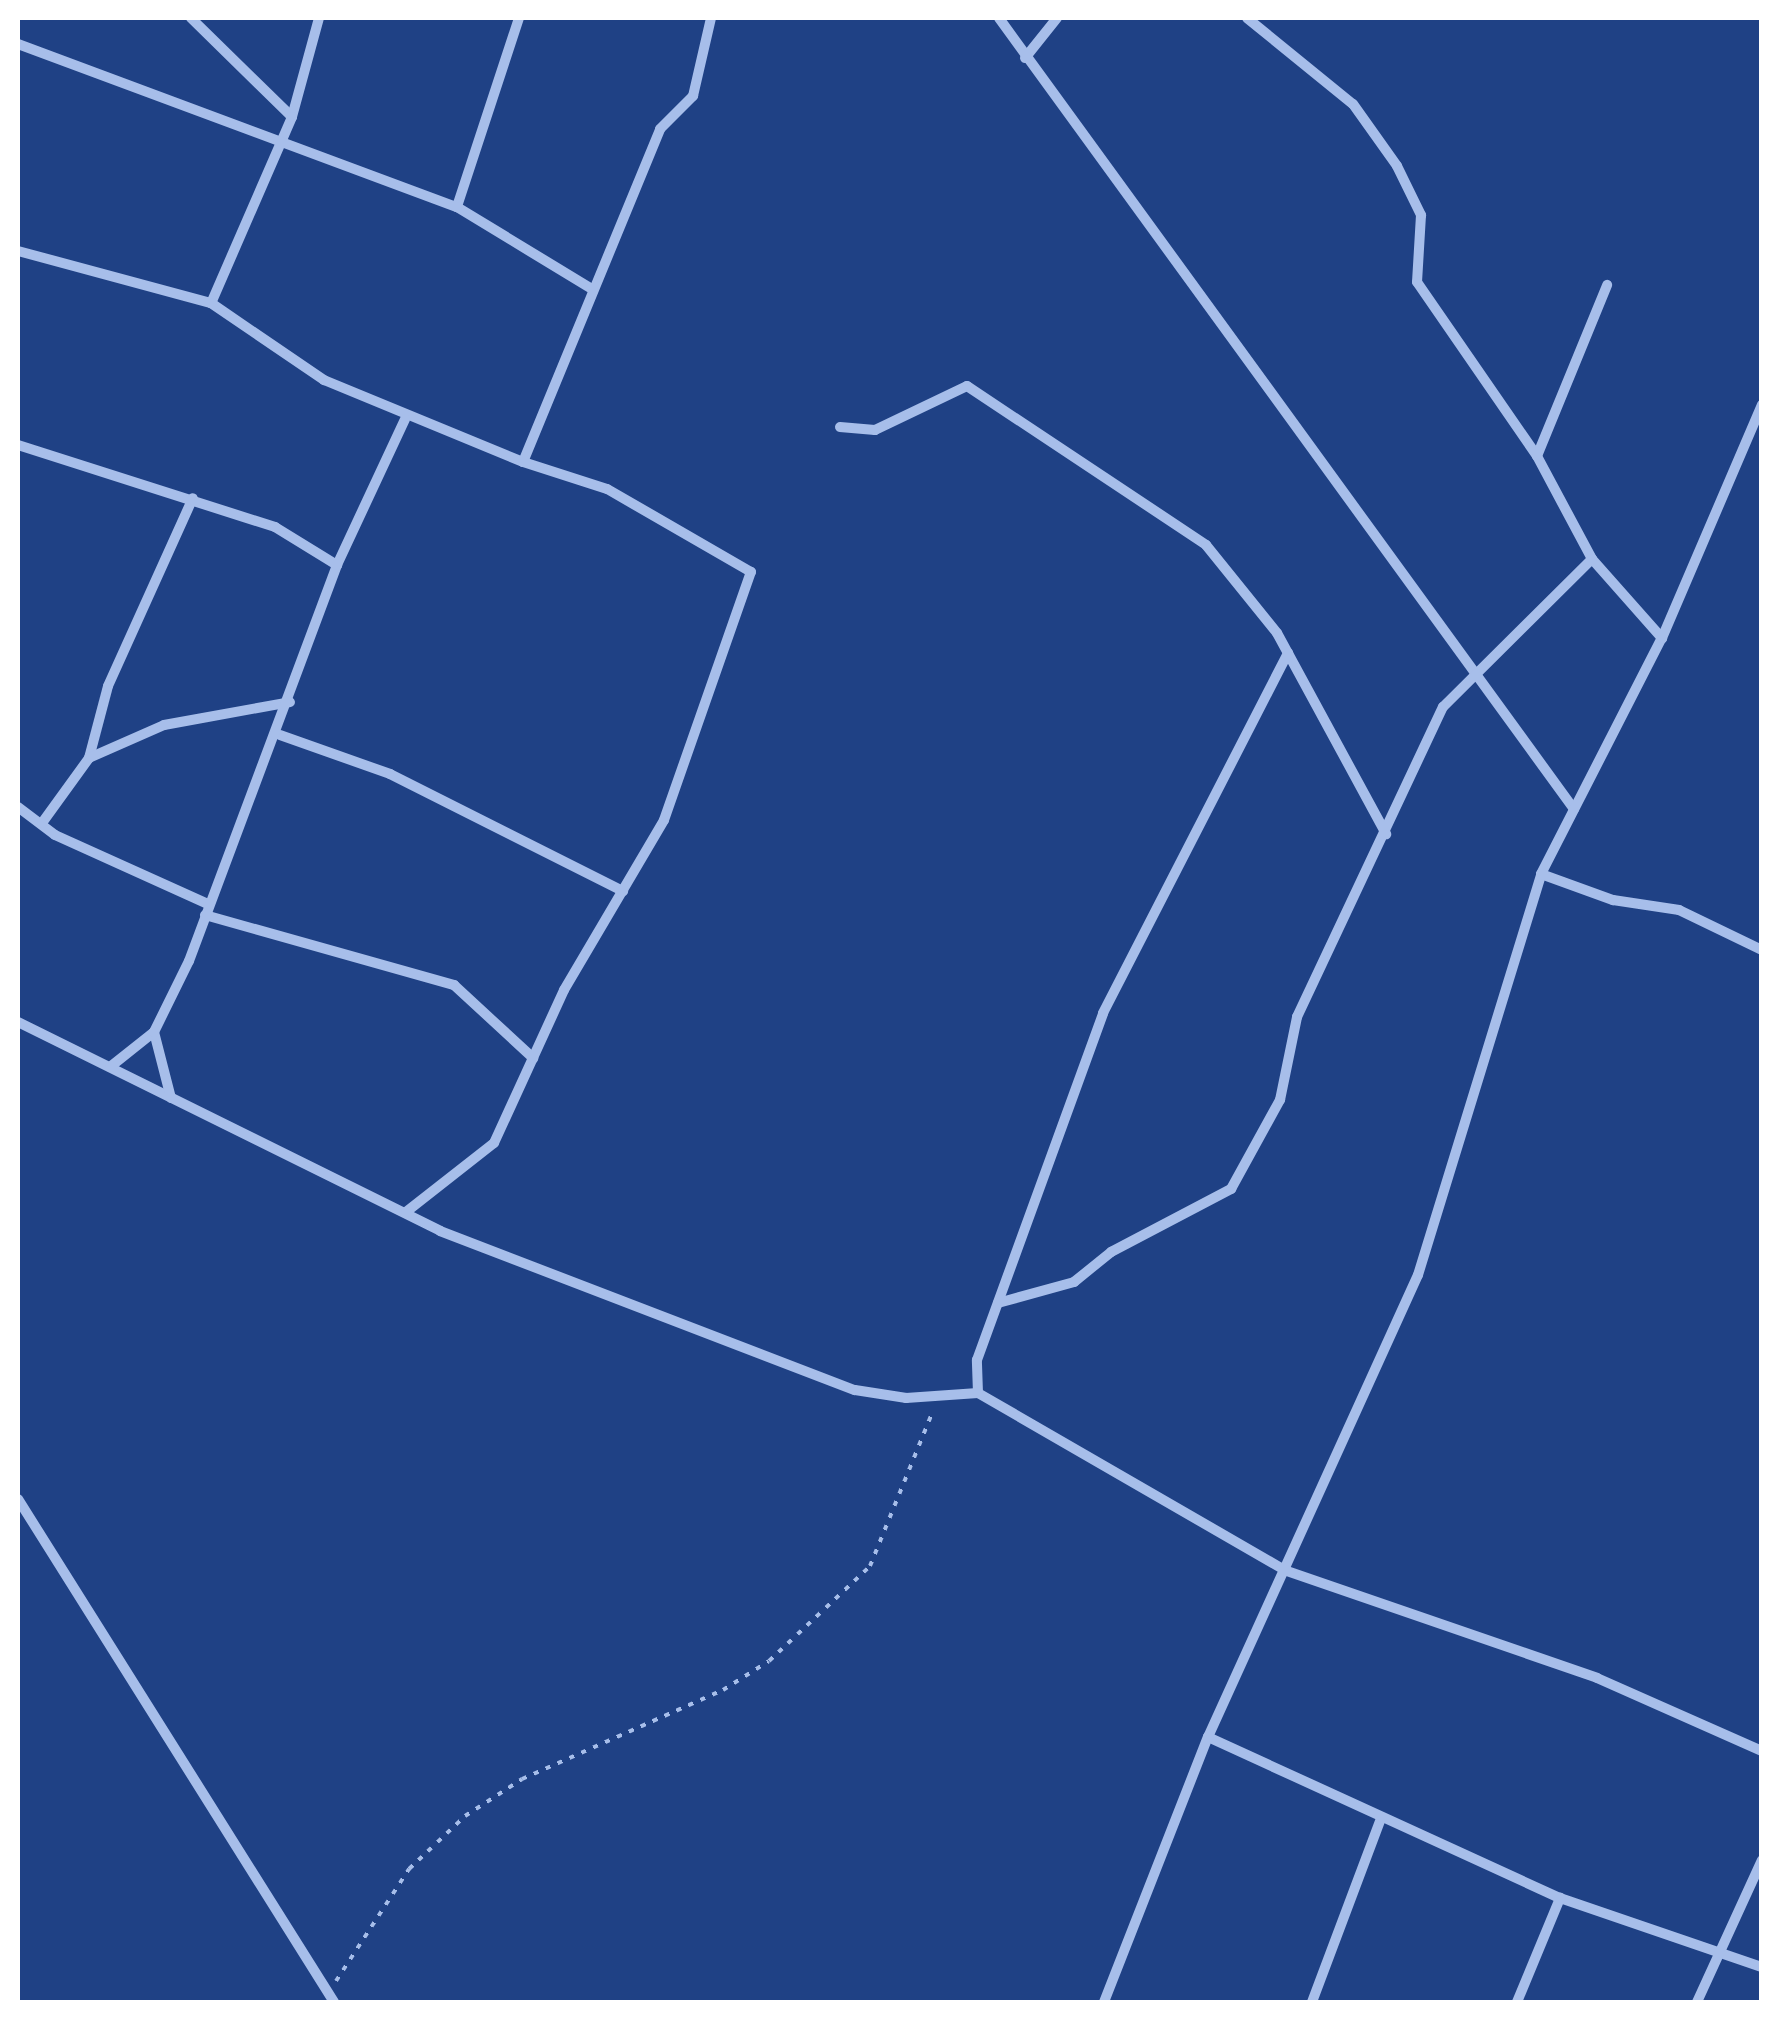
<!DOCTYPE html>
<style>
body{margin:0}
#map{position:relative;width:1779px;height:2020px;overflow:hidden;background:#1f4185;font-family:Cabin,sans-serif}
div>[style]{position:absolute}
.path>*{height:4px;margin-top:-2px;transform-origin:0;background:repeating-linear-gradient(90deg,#a7beea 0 5px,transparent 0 13px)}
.minor>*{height:10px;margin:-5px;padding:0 5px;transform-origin:5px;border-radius:5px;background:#a7beea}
span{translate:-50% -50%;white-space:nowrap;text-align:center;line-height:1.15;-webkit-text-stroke:8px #1f4185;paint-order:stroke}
.frame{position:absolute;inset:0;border:20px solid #fff;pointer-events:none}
</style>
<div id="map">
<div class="path">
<div style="left:336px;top:1981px;width:134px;rotate:-56.9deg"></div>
<div style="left:409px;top:1869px;width:77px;rotate:-43.4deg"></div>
<div style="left:465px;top:1816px;width:68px;rotate:-33deg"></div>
<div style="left:522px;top:1779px;width:220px;rotate:-23.9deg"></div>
<div style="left:723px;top:1690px;width:54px;rotate:-32.2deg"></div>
<div style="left:769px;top:1661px;width:139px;rotate:-43.2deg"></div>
<div style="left:870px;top:1566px;width:167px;rotate:-67.9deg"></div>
</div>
<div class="minor">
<div style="left:191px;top:18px;width:141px;rotate:44.4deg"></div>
<div style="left:319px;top:18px;width:103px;rotate:105.3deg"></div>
<div style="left:292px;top:117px;width:203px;rotate:113.5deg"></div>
<div style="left:211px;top:303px;width:137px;rotate:34.3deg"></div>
<div style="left:324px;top:380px;width:215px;rotate:22.4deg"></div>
<div style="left:519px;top:18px;width:199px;rotate:108.2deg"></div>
<div style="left:457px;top:207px;width:156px;rotate:31.3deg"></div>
<div style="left:999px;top:18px;width:978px;rotate:53.99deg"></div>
<div style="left:1247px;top:18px;width:136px;rotate:39.1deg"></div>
<div style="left:1353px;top:104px;width:76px;rotate:54.6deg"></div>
<div style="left:1397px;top:166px;width:55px;rotate:63.9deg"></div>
<div style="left:1421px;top:215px;width:67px;rotate:93.4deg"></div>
<div style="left:1417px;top:282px;width:211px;rotate:55.4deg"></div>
<div style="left:1537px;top:456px;width:117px;rotate:61.9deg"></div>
<div style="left:1592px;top:559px;width:106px;rotate:48.5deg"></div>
<div style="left:18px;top:44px;width:468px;rotate:20.4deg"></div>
<div style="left:1025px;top:58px;width:51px;rotate:-51.3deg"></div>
<div style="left:18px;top:251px;width:200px;rotate:15.1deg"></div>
<div style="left:840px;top:427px;width:35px;rotate:5deg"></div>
<div style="left:875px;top:430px;width:102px;rotate:-25.6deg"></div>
<div style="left:967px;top:386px;width:287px;rotate:33.6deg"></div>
<div style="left:1206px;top:545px;width:113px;rotate:51.1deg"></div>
<div style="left:1277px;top:633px;width:229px;rotate:61.5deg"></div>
<div style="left:18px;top:445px;width:270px;rotate:17.7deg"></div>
<div style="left:275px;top:527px;width:73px;rotate:31.5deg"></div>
<div style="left:1537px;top:456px;width:185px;rotate:-67.7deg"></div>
<div style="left:280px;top:735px;width:117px;rotate:19.5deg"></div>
<div style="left:390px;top:774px;width:261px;rotate:26.7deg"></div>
<div style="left:89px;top:758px;width:74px;rotate:-75.2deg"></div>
<div style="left:108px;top:686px;width:206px;rotate:-65.7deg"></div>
<div style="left:18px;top:807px;width:46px;rotate:37.1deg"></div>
<div style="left:55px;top:835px;width:168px;rotate:24.3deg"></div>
<div style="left:42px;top:823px;width:80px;rotate:-54.1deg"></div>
<div style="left:89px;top:758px;width:82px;rotate:-23.7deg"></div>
<div style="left:164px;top:725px;width:128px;rotate:-10.3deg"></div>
<div style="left:1541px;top:874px;width:265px;rotate:-62.9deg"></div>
<div style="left:1662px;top:638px;width:254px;rotate:-66.8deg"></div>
<div style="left:205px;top:915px;width:259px;rotate:15.7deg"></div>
<div style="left:454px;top:985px;width:108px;rotate:42.7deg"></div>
<div style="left:18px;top:1022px;width:471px;rotate:26.3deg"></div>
<div style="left:440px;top:1231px;width:444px;rotate:21deg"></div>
<div style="left:855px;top:1390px;width:52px;rotate:8.9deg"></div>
<div style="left:906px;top:1398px;width:72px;rotate:-4deg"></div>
<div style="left:978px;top:1393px;width:354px;rotate:30deg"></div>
<div style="left:1284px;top:1570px;width:331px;rotate:19deg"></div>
<div style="left:1597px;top:1678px;width:180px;rotate:23.9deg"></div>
<div style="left:154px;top:1032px;width:68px;rotate:75.6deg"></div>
<div style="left:110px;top:1067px;width:56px;rotate:-38.5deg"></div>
<div style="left:154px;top:1032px;width:79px;rotate:-63.8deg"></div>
<div style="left:189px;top:961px;width:423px;rotate:-69.5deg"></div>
<div style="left:337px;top:565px;width:161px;rotate:-65deg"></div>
<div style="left:406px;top:1212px;width:112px;rotate:-38.1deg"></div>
<div style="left:494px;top:1143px;width:168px;rotate:-65.4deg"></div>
<div style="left:564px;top:990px;width:197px;rotate:-59.5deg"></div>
<div style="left:664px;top:820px;width:263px;rotate:-70.7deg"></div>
<div style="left:751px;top:572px;width:166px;rotate:-150deg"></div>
<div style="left:607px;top:489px;width:88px;rotate:-162.2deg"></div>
<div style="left:523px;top:462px;width:360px;rotate:-67.6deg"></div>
<div style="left:660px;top:129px;width:47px;rotate:-45deg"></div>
<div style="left:693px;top:96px;width:80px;rotate:-77deg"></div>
<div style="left:998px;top:1303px;width:79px;rotate:-15.4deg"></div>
<div style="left:1074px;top:1282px;width:48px;rotate:-39deg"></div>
<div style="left:1111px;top:1252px;width:136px;rotate:-27.7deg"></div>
<div style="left:1231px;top:1189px;width:102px;rotate:-61.2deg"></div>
<div style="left:1280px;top:1100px;width:85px;rotate:-78.4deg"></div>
<div style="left:1297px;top:1017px;width:343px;rotate:-64.8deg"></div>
<div style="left:1443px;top:707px;width:210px;rotate:-44.8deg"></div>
<div style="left:978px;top:1393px;width:33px;rotate:-92deg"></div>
<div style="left:977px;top:1360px;width:369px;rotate:-70deg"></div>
<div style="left:1103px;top:1013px;width:405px;rotate:-62.8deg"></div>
<div style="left:18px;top:1499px;width:594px;rotate:57.86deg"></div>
<div style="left:1208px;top:1737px;width:387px;rotate:24.6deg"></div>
<div style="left:1560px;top:1898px;width:213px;rotate:18.9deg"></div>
<div style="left:1104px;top:2002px;width:285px;rotate:-68.6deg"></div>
<div style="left:1208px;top:1737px;width:507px;rotate:-65.56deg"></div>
<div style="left:1418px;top:1275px;width:419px;rotate:-72.9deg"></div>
<div style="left:1541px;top:874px;width:77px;rotate:19.9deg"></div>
<div style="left:1613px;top:900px;width:67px;rotate:8.6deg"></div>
<div style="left:1679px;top:910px;width:92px;rotate:25.7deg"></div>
<div style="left:1312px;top:2002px;width:193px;rotate:-69.4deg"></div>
<div style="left:1517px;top:2002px;width:113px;rotate:-67.5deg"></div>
<div style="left:1697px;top:2002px;width:156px;rotate:-65.4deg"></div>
</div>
<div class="frame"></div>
</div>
